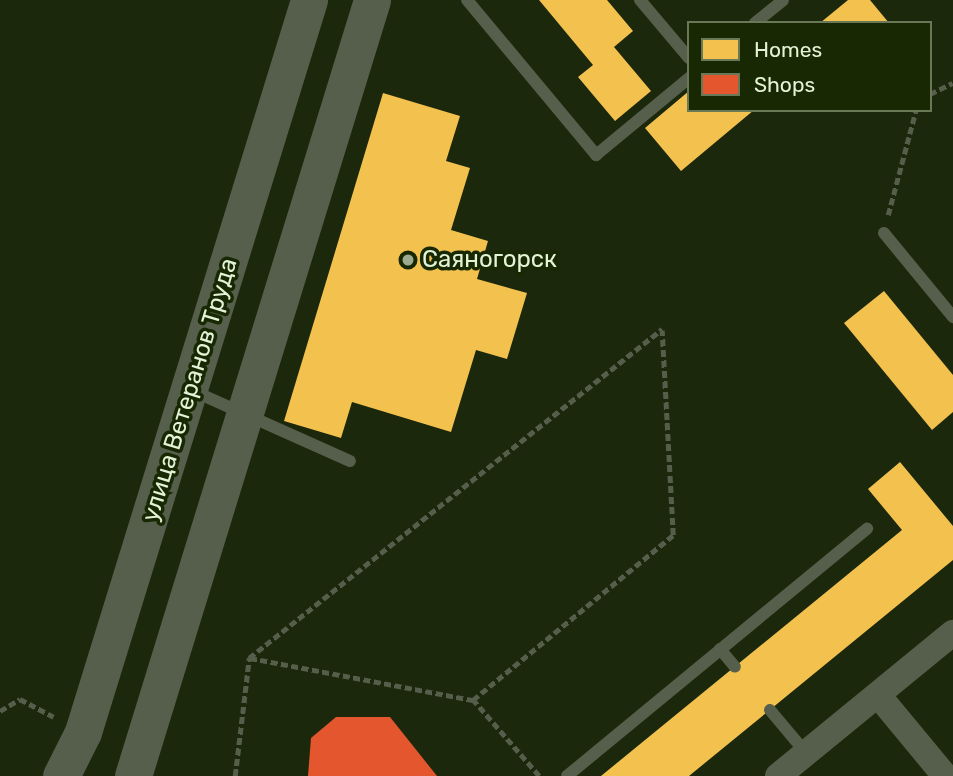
<!DOCTYPE html>
<meta charset="utf-8">
<style>
body{margin:0}
#map{position:relative;width:953px;height:776px;overflow:hidden;background:#1c280c;font-family:Rubik,sans-serif}
div>[style]{position:absolute}
.homes>*{inset:0;background:#f2c14e}
.shops>*{inset:0;background:#e4572e}
.path>*{height:4.5px;margin-top:-2.25px;transform-origin:0;background:repeating-linear-gradient(90deg,#555e4b 0 7px,transparent 0 10.5px)}
.lane>*{height:12px;margin:-6px;padding:0 6px;transform-origin:6px;border-radius:6px;background:#555f4b}
.street>*{height:26px;margin:-13px;padding:0 13px;transform-origin:13px;border-radius:13px;background:#555f4b}
.secondary>*{height:37px;margin:-18.5px;padding:0 18.5px;transform-origin:18.5px;border-radius:18.5px;background:#555f4b}
.dots>*{width:19px;height:19px;translate:-50% -50%;box-sizing:border-box;border:4px solid #172803;border-radius:50%}
span{translate:-50% -50%;white-space:nowrap;text-align:center;line-height:1.15;-webkit-text-stroke:7px #172803;paint-order:stroke}
.poi-label{font-size:24px;color:#e3f3d7}
.left{translate:0 -50%;text-align:left}
.street-label{font-size:24px;color:#e3f3d7}
.legend{position:absolute;left:687px;top:21px;width:245px;height:91px;box-sizing:border-box;background:#172803;border:2px solid #697958;margin:0;padding:9px 12px;list-style:none;font-size:21px;color:#e3f3d7}
.legend li{display:flex;align-items:center;gap:14px;height:35px}
.legend b{width:35px;border:2px solid #697958}
</style>
<div id="map">
<div class="homes">
<div style="clip-path:polygon(539px 0,607px 0,633px 31px,614px 47px,651px 91px,615px 121px,578px 77px,593px 65px)"></div>
<div style="clip-path:polygon(848px 0,870px 0,889px 23px,820px 23px)"></div>
<div style="clip-path:polygon(689px 91px,689px 110px,754px 110px,681px 171px,645px 128px)"></div>
<div style="clip-path:polygon(383px 93px,460px 116px,446px 161px,470px 168px,451px 230px,488px 241px,477px 279px,527px 293px,507px 359px,476px 350px,451px 432px,352px 402px,341px 438px,284px 421px)"></div>
<div style="clip-path:polygon(884px 291px,953px 375px,953px 412px,932px 430px,844px 323px)"></div>
<div style="clip-path:polygon(900px 462px,953px 526px,953px 560px,689px 776px,601px 776px,902px 530px,868px 489px)"></div>
</div>
<div class="shops">
<div style="clip-path:polygon(336px 717px,390px 717px,437px 776px,308px 776px,311px 738px)"></div>
</div>
<div class="path">
<div style="left:930px;top:94px;width:25px;rotate:-26deg"></div>
<div style="left:888px;top:215px;width:109px;rotate:-75.1deg"></div>
<div style="left:250px;top:658px;width:227px;rotate:10.7deg"></div>
<div style="left:0;top:711px;width:23px;rotate:-31deg"></div>
<div style="left:20px;top:699px;width:38px;rotate:28deg"></div>
<div style="left:235px;top:776px;width:119px;rotate:-83.2deg"></div>
<div style="left:249px;top:658px;width:528px;rotate:-38.54deg"></div>
<div style="left:539px;top:776px;width:101px;rotate:-131deg"></div>
<div style="left:473px;top:700px;width:259px;rotate:-39.5deg"></div>
<div style="left:673px;top:535px;width:205px;rotate:-93.1deg"></div>
</div>
<div class="lane">
<div style="left:467px;top:0;width:202px;rotate:50.2deg"></div>
<div style="left:596px;top:155px;width:121px;rotate:-39.6deg"></div>
<div style="left:640px;top:0;width:76px;rotate:49.8deg"></div>
<div style="left:755px;top:23px;width:36px;rotate:-39deg"></div>
<div style="left:884px;top:233px;width:109px;rotate:50.6deg"></div>
<div style="left:191px;top:390px;width:174px;rotate:24.1deg"></div>
<div style="left:720px;top:649px;width:23px;rotate:50deg"></div>
<div style="left:770px;top:710px;width:56px;rotate:50.1deg"></div>
<div style="left:567px;top:776px;width:389px;rotate:-39.5deg"></div>
</div>
<div class="street">
<div style="left:878px;top:695px;width:105px;rotate:50.4deg"></div>
<div style="left:778px;top:776px;width:226px;rotate:-39.3deg"></div>
</div>
<div class="secondary">
<div style="left:61px;top:776px;width:49px;rotate:-63.4deg"></div>
<div style="left:83px;top:732px;width:766px;rotate:-72.84deg"></div>
<div style="left:133px;top:776px;width:812px;rotate:-72.88deg"></div>
</div>
<div class="dots">
<div style="left:408px;top:260px;background:#9dac90"></div>
</div>
<div class="poi-label">
<span class="left" style="left:422px;top:260px">Саяногорск</span>
</div>
<div class="street-label">
<span style="left:190px;top:390px;rotate:-73deg">улица Ветеранов Труда</span>
</div>
<ul class="legend">
<li><b style="height:19px;background:#f2c14e"></b>Homes</li>
<li><b style="height:19px;background:#e4572e"></b>Shops</li>
</ul>
</div>
